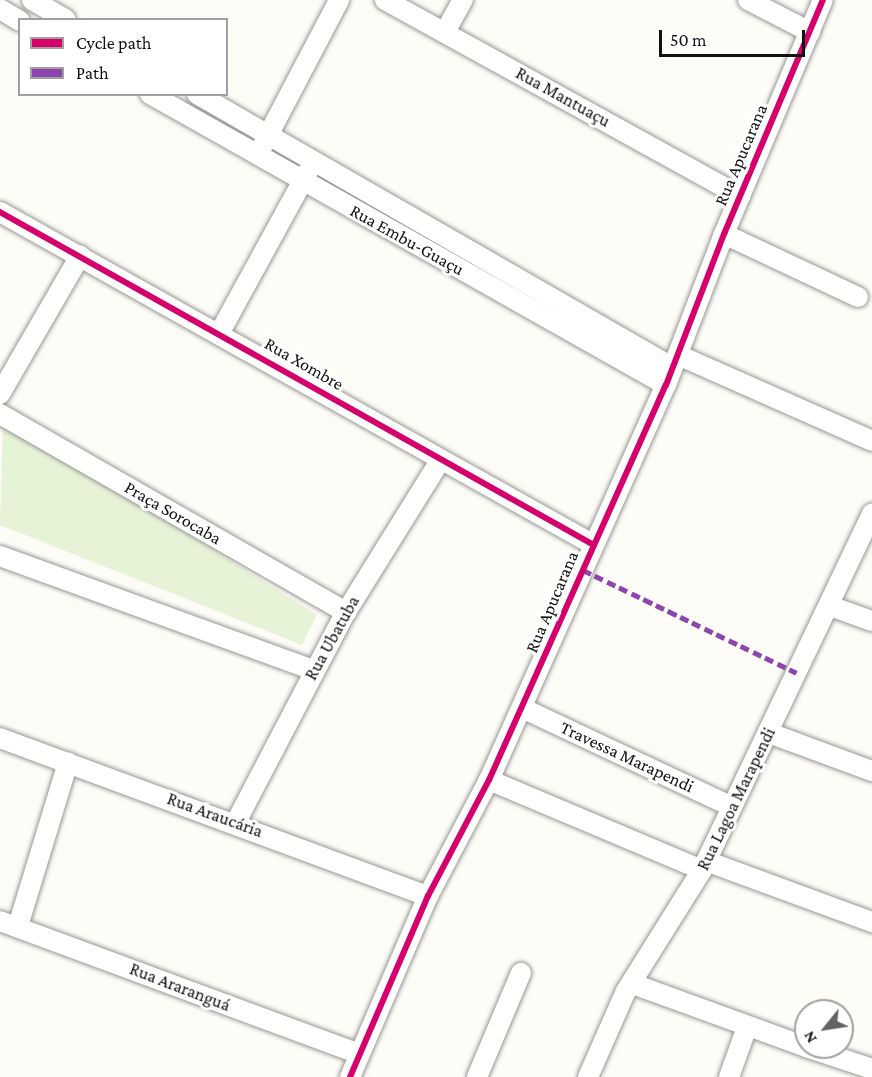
<!DOCTYPE html>
<meta charset="utf-8">
<style>
body{margin:0}
#map{position:relative;width:872px;height:1077px;overflow:hidden;background:#fdfcf7;font-family:"Crimson Pro",serif}
div>[style]{position:absolute}
.green>*{inset:0;background:#e7f3d7}
.roads{filter:drop-shadow(0 0 2px #979795) drop-shadow(0 0 2px #979795)}
.minor>*{height:20px;margin:-10px;padding:0 10px;transform-origin:10px;border-radius:10px;background:#fffffe}
.quiet>*{height:4.5px;margin-top:-2.25px;transform-origin:0;background:repeating-linear-gradient(90deg,#8e44ad 0 9px,transparent 0 13.5px)}
.cycleway>*{height:6px;margin:-3px;padding:0 3px;transform-origin:3px;border-radius:3px;background:#d6006c}
span{translate:-50% -50%;white-space:nowrap;text-align:center;line-height:1.15;-webkit-text-stroke:6px #fff;paint-order:stroke}
.street-label{font-size:18px;color:#111}
.legend{position:absolute;left:18px;top:18px;width:210px;height:78px;box-sizing:border-box;background:#fff;border:2px solid #a0a0a0;margin:0;padding:8px 10px;list-style:none;font-size:18px;color:#111}
.legend li{display:flex;align-items:center;gap:12px;height:30px}
.legend b{width:30px;border:2px solid #a0a0a0}
.north{position:absolute;left:794px;top:999px;width:60px;height:60px;box-sizing:border-box;background:#fff;border:2px solid #a0a0a0;border-radius:50%;rotate:240deg;font-size:16px;font-weight:700;line-height:24px;text-align:center;color:#111}
.north::after{content:'';display:block;margin:auto;width:21px;height:27px;background:#646362;clip-path:polygon(50% 0,100% 100%,50% 72%,0 100%)}
.scale{position:absolute;left:659px;top:30px;width:146px;height:27px;box-sizing:border-box;border:3px solid #111;border-top:0;padding-left:8px;font-size:18px;line-height:21px;white-space:nowrap;color:#111;-webkit-text-stroke:4px #fff;paint-order:stroke}
</style>
<div id="map">
<div class="green">
<div style="clip-path:polygon(3px 418px,317px 615px,302px 645px,0 525px)"></div>
</div>
<div class="roads">
<div class="minor">
<div style="left:32px;top:0;width:39px;rotate:30deg"></div>
<div style="left:385px;top:0;width:406px;rotate:28.9deg"></div>
<div style="left:748px;top:0;width:70px;rotate:27.3deg"></div>
<div style="left:0;top:9px;width:23px;rotate:31deg"></div>
<div style="left:445px;top:32px;width:37px;rotate:-61deg"></div>
<div style="left:150px;top:94px;width:592px;rotate:29.42deg"></div>
<div style="left:197px;top:94px;width:548px;rotate:29.89deg"></div>
<div style="left:263px;top:145px;width:164px;rotate:-62.3deg"></div>
<div style="left:0;top:212px;width:679px;rotate:29.28deg"></div>
<div style="left:724px;top:234px;width:148px;rotate:25.2deg"></div>
<div style="left:220px;top:332px;width:183px;rotate:-61.3deg"></div>
<div style="left:678px;top:355px;width:212px;rotate:23.9deg"></div>
<div style="left:0;top:394px;width:160px;rotate:-59.9deg"></div>
<div style="left:0;top:414px;width:399px;rotate:29.8deg"></div>
<div style="left:0;top:556px;width:333px;rotate:20deg"></div>
<div style="left:830px;top:606px;width:45px;rotate:19.7deg"></div>
<div style="left:522px;top:708px;width:232px;rotate:25.2deg"></div>
<div style="left:769px;top:733px;width:110px;rotate:20.3deg"></div>
<div style="left:0;top:738px;width:456px;rotate:20.3deg"></div>
<div style="left:489px;top:780px;width:231px;rotate:22.9deg"></div>
<div style="left:236px;top:822px;width:237px;rotate:-62.4deg"></div>
<div style="left:346px;top:612px;width:178px;rotate:-58.1deg"></div>
<div style="left:706px;top:861px;width:177px;rotate:20.2deg"></div>
<div style="left:0;top:921px;width:383px;rotate:20.3deg"></div>
<div style="left:18px;top:926px;width:171px;rotate:-73deg"></div>
<div style="left:633px;top:984px;width:184px;rotate:20deg"></div>
<div style="left:806px;top:1047px;width:70px;rotate:18.4deg"></div>
<div style="left:350px;top:1077px;width:197px;rotate:-66.7deg"></div>
<div style="left:428px;top:896px;width:131px;rotate:-62.3deg"></div>
<div style="left:489px;top:780px;width:433px;rotate:-65.9deg"></div>
<div style="left:666px;top:385px;width:162px;rotate:-69deg"></div>
<div style="left:724px;top:234px;width:254px;rotate:-67.1deg"></div>
<div style="left:477px;top:1077px;width:113px;rotate:-67.1deg"></div>
<div style="left:588px;top:1077px;width:94px;rotate:-66.2deg"></div>
<div style="left:626px;top:991px;width:143px;rotate:-57.9deg"></div>
<div style="left:702px;top:870px;width:395px;rotate:-64.5deg"></div>
<div style="left:729px;top:1077px;width:53px;rotate:-70.2deg"></div>
</div>
</div>
<div class="quiet">
<div style="left:583px;top:570px;width:237px;rotate:25.7deg"></div>
</div>
<div class="cycleway">
<div style="left:0;top:212px;width:679px;rotate:29.28deg"></div>
<div style="left:350px;top:1077px;width:197px;rotate:-66.7deg"></div>
<div style="left:428px;top:896px;width:131px;rotate:-62.3deg"></div>
<div style="left:489px;top:780px;width:433px;rotate:-65.9deg"></div>
<div style="left:666px;top:385px;width:162px;rotate:-69deg"></div>
<div style="left:724px;top:234px;width:254px;rotate:-67.1deg"></div>
</div>
<div class="street-label">
<span style="left:563px;top:97px;rotate:29deg">Rua Mantuaçu</span>
<span style="left:741px;top:155px;rotate:-67deg">Rua Apucarana</span>
<span style="left:407px;top:240px;rotate:29deg">Rua Embu-Guaçu</span>
<span style="left:304px;top:364px;rotate:30deg">Rua Xombre</span>
<span style="left:173px;top:513px;rotate:30deg">Praça Sorocaba</span>
<span style="left:552px;top:602px;rotate:-67deg">Rua Apucarana</span>
<span style="left:332px;top:638px;rotate:-61deg">Rua Ubatuba</span>
<span style="left:627px;top:757px;rotate:25deg">Travessa Marapendi</span>
<span style="left:736px;top:799px;rotate:-64deg">Rua Lagoa Marapendi</span>
<span style="left:215px;top:815px;rotate:20deg">Rua Araucária</span>
<span style="left:180px;top:987px;rotate:21deg">Rua Araranguá</span>
</div>
<ul class="legend">
<li><b style="height:8px;background:#d6006c"></b>Cycle path</li>
<li><b style="height:8px;background:#8e44ad"></b>Path</li>
</ul>
<div class="north">N</div>
<div class="scale">50 m</div>
</div>
